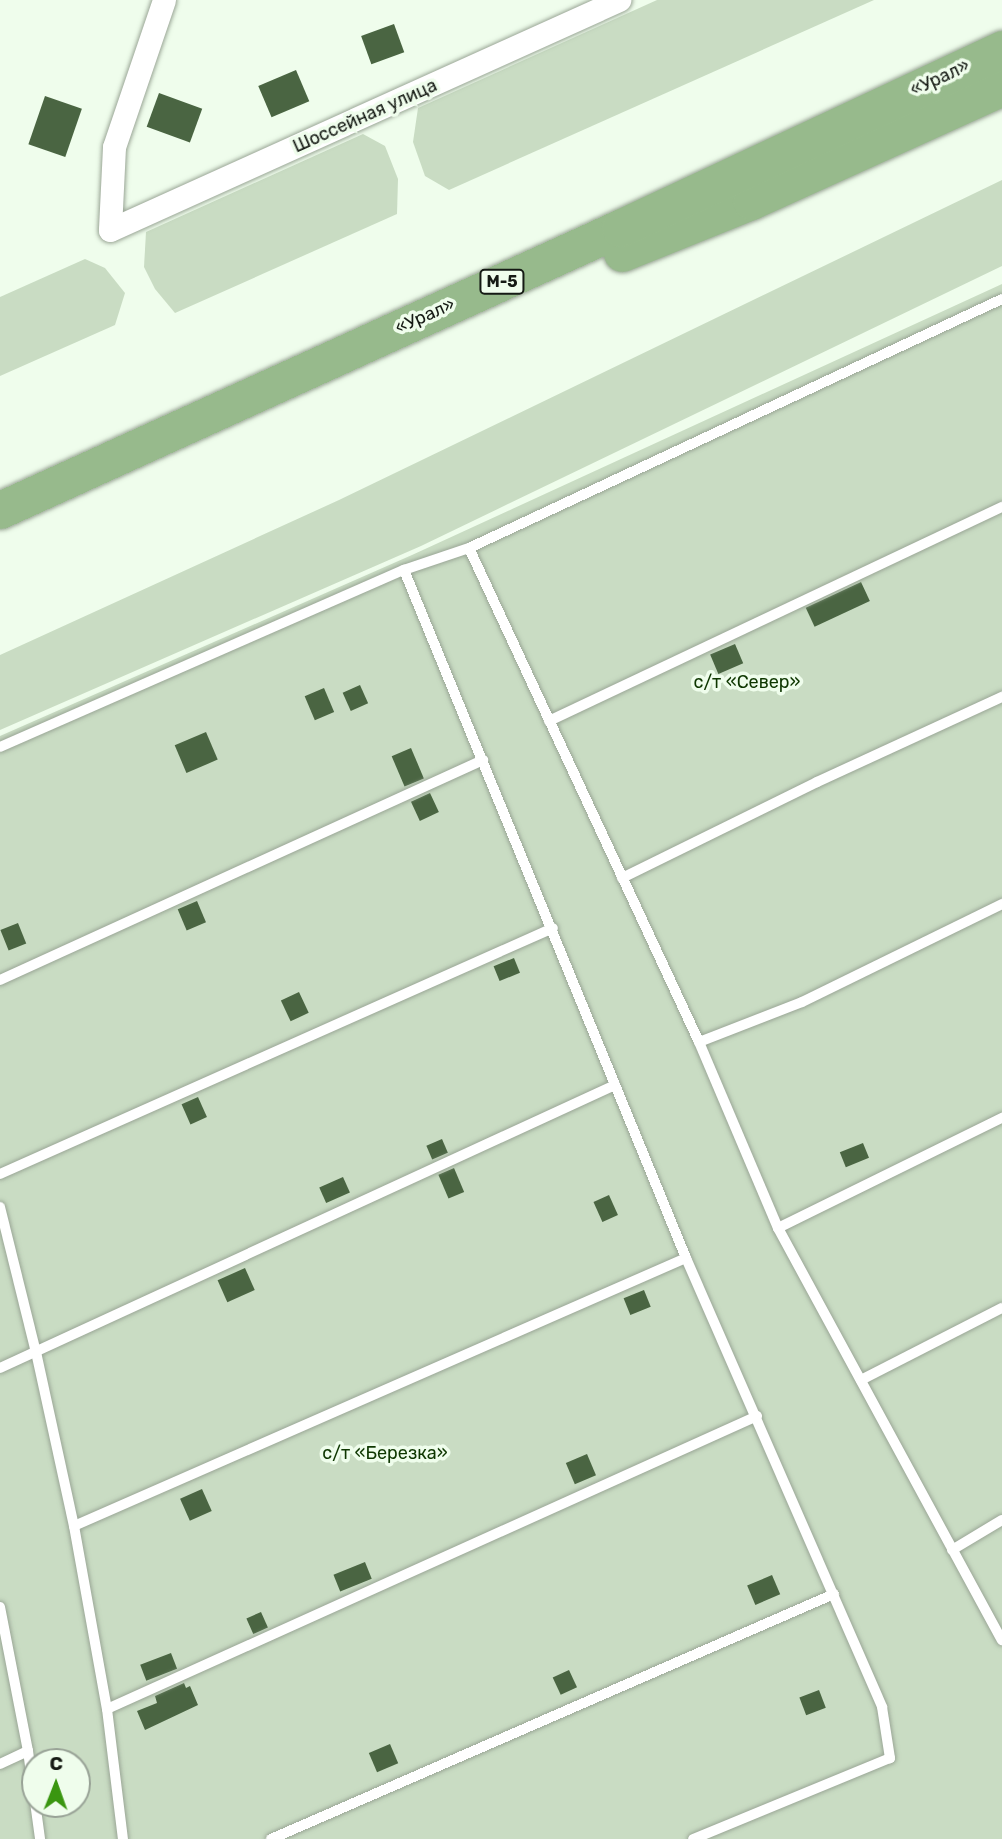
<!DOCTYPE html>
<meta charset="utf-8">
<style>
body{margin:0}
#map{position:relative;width:1002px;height:1839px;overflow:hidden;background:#effdec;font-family:Rubik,sans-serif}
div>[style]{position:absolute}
.green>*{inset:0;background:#c9dcc3}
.building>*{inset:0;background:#4a6542;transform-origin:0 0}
.roads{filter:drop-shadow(0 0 2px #9aa696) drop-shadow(0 0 2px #9aa696)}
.service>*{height:10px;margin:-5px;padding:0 5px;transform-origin:5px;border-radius:5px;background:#fff}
.minor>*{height:23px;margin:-11.5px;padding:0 11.5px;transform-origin:11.5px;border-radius:11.5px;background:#fff}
.trunk>*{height:37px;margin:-18.5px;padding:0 18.5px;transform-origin:18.5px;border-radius:18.5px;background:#97ba8c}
span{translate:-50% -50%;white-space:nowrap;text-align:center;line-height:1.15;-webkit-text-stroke:7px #effdec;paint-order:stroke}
.shield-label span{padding:2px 5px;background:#effdec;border:2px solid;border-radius:5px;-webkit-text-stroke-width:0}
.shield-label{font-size:16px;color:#151a14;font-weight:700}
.street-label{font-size:18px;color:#151a14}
.park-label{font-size:18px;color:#0e3700}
.north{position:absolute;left:21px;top:1748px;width:70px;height:70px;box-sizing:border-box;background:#effdec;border:2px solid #98a296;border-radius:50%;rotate:1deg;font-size:19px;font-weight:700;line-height:28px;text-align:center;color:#151a14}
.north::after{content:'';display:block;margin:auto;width:24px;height:32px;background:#3a9610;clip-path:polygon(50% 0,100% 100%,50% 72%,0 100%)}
</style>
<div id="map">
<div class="green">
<div style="clip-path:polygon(657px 0,874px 0,449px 190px,425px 176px,413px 142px,418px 108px)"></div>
<div style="clip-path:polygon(363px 134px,385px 146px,398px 179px,397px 214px,175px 313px,155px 289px,144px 267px,146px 232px)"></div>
<div style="clip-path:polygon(1002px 180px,1002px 266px,421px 546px,0 730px,0 655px,339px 500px)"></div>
<div style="clip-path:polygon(85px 259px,105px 268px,125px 293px,115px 325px,0 376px,0 297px)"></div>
<div style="clip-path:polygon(evenodd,1002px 284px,1002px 1839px,0 1839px,0 736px,412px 555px,1002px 284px,35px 1762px,77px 1762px,77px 1804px,35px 1804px,35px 1762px)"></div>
</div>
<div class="building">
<div style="left:394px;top:24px;width:30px;height:35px;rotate:70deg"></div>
<div style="left:296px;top:70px;width:34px;height:41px;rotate:67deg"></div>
<div style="left:159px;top:93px;width:46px;height:36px;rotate:20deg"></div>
<div style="left:45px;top:96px;width:39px;height:51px;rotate:19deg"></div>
<div style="left:861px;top:582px;width:21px;height:61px;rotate:65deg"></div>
<div style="left:735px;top:644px;width:21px;height:27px;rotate:67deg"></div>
<div style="left:360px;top:685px;width:20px;height:19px;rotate:66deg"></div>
<div style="left:324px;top:688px;width:26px;height:21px;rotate:67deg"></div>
<div style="left:206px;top:732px;width:30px;height:34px;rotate:67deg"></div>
<div style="left:411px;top:748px;width:33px;height:21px;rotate:67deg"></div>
<div style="left:430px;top:793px;width:21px;height:21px;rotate:65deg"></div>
<div style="left:197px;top:901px;width:23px;height:21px;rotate:67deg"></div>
<div style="left:18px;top:923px;width:22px;height:19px;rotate:68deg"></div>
<div style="left:514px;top:958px;width:16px;height:22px;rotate:68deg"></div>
<div style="left:299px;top:992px;width:23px;height:20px;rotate:65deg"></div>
<div style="left:198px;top:1097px;width:22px;height:18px;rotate:66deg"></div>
<div style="left:442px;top:1139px;width:15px;height:17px;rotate:67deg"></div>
<div style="left:863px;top:1143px;width:16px;height:25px;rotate:68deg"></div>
<div style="left:454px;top:1168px;width:26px;height:17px;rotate:67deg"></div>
<div style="left:343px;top:1177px;width:17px;height:26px;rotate:66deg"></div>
<div style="left:609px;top:1195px;width:22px;height:17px;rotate:66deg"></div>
<div style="left:245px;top:1268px;width:24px;height:30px;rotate:66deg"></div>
<div style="left:644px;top:1290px;width:18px;height:22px;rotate:68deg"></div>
<div style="left:587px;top:1454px;width:23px;height:23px;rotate:67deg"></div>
<div style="left:202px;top:1489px;width:24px;height:24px;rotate:66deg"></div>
<div style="left:365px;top:1562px;width:18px;height:34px;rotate:68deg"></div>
<div style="left:772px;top:1575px;width:21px;height:27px;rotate:67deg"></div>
<div style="left:261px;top:1612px;width:17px;height:16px;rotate:66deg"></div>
<div style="left:171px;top:1653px;width:17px;height:33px;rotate:69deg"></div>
<div style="left:569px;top:1670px;width:19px;height:18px;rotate:65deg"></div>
<div style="clip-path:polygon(184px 1683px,186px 1688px,190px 1686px,198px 1705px,145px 1730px,137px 1711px,157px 1703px,155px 1696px)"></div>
<div style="left:819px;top:1690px;width:19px;height:21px;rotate:69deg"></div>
<div style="left:390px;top:1744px;width:21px;height:23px;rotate:67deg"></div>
</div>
<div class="roads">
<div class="service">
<div style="left:469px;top:548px;width:545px;rotate:65.03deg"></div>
<div style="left:699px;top:1042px;width:202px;rotate:67deg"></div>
<div style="left:778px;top:1228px;width:469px;rotate:61.5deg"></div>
<div style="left:404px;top:570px;width:744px;rotate:67.71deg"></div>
<div style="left:686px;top:1258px;width:490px;rotate:66.4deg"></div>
<div style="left:882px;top:1707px;width:52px;rotate:81.1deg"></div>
<div style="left:890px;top:1758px;width:213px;rotate:157.6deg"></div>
<div style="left:549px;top:721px;width:501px;rotate:-25.29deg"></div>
<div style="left:0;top:747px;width:441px;rotate:-23.7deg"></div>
<div style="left:404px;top:570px;width:69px;rotate:-18.7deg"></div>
<div style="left:469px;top:548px;width:588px;rotate:-25.04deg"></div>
<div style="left:622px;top:878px;width:217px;rotate:-26.2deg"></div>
<div style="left:817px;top:782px;width:204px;rotate:-24.7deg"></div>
<div style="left:0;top:980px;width:531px;rotate:-24.49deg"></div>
<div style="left:699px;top:1042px;width:110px;rotate:-21.2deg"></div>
<div style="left:802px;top:1002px;width:223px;rotate:-26.1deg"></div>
<div style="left:0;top:1174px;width:605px;rotate:-23.98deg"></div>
<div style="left:0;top:1207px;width:149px;rotate:76.1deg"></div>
<div style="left:36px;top:1352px;width:178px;rotate:77.7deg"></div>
<div style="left:74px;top:1526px;width:186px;rotate:79.8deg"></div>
<div style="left:107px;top:1709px;width:131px;rotate:83deg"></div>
<div style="left:778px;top:1228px;width:250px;rotate:-26.2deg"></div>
<div style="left:0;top:1368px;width:677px;rotate:-24.71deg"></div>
<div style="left:861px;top:1380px;width:158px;rotate:-27.1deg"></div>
<div style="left:74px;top:1526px;width:668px;rotate:-23.65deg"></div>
<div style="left:952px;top:1550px;width:58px;rotate:-31deg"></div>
<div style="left:0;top:1607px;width:147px;rotate:79deg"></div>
<div style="left:28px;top:1751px;width:89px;rotate:82.2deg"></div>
<div style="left:107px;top:1709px;width:713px;rotate:-24.26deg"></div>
<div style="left:0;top:1764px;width:31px;rotate:-25deg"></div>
<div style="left:271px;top:1839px;width:614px;rotate:-23.52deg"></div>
</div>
<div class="minor">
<div style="left:164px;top:0;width:155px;rotate:108.8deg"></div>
<div style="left:114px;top:147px;width:83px;rotate:92.8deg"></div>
<div style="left:110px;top:230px;width:559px;rotate:-24.32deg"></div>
</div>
<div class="trunk">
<div style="left:622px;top:253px;width:139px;rotate:-22deg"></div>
<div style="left:751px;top:201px;width:276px;rotate:-24.4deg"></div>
<div style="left:0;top:510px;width:681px;rotate:-24.46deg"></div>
<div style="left:620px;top:228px;width:422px;rotate:-25.1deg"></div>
</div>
</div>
<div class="shield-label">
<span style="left:502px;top:282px">М-5</span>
</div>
<div class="street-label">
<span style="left:940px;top:78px;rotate:-25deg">«Урал»</span>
<span style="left:365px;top:116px;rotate:-24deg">Шоссейная улица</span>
<span style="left:425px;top:316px;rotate:-24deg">«Урал»</span>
</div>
<div class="park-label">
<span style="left:747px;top:682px">с/т «Север»</span>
<span style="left:385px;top:1453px">с/т «Березка»</span>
</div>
<div class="north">С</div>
</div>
